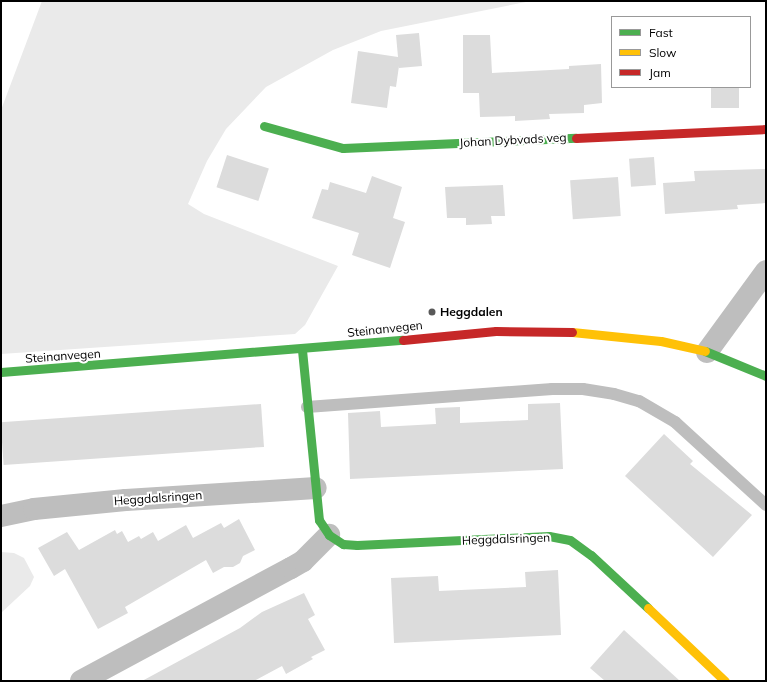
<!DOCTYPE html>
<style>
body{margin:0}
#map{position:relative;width:767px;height:682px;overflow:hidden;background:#fff;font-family:Mulish,sans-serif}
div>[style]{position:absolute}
.green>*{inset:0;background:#eaeaea}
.building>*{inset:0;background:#dcdcdc;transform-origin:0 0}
.lane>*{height:12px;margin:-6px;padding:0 6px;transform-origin:6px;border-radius:6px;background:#bebebe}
.street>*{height:22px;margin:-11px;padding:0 11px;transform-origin:11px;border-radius:11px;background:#bebebe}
.fast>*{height:9px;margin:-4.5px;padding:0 4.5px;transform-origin:4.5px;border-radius:4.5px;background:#4caf50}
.slow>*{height:9px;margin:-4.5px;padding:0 4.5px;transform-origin:4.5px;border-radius:4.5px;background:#ffc107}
.jam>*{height:9px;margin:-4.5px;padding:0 4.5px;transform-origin:4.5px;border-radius:4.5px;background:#c62828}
.dots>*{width:11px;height:11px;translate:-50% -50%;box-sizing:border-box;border:2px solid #fff;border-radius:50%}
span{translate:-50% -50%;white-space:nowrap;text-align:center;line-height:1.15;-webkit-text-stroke:4px #fff;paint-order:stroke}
.street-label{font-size:12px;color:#000}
.poi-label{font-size:12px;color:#000;font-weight:700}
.left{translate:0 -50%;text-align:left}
.frame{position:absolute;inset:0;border:2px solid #000;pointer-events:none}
.legend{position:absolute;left:611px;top:16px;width:140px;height:72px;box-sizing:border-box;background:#fff;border:1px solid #999;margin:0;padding:5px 7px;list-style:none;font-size:12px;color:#000}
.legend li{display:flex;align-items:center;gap:8px;height:20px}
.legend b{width:20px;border:1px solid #999}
</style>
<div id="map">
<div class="green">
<div style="clip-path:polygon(42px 1px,531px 1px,381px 31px,333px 50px,266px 87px,226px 129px,207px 161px,188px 204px,204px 214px,338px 266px,305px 325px,295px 334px,1px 354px,1px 110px)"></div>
<div style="clip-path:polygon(1px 552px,14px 553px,24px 558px,34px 577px,30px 586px,1px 613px)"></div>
</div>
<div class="building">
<div style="clip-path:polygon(419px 33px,422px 66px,399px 68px,399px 66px,396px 87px,390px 86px,387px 108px,351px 103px,358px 51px,398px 57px,396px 35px)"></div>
<div style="clip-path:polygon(463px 35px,490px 35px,492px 73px,569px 69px,569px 66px,601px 64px,602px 103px,584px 105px,584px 113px,549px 114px,550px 119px,515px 121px,515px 116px,480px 117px,479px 93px,463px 93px)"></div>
<div style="left:711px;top:87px;width:28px;height:21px"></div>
<div style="left:227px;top:155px;width:44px;height:34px;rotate:18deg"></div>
<div style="left:654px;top:157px;width:28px;height:25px;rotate:86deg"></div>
<div style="clip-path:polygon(766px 169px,766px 203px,737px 205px,738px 209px,665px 214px,663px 183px,695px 181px,694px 171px)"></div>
<div style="clip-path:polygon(372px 176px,402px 187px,393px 218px,405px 222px,390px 268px,352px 255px,359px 233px,312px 218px,322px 189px,328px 190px,330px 182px,366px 193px)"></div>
<div style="left:618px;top:177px;width:39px;height:48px;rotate:86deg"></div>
<div style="clip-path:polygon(503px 185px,505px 216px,491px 216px,492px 224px,466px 225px,466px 218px,447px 218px,445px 187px)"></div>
<div style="clip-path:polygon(560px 403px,563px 469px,350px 479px,348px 413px,380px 411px,381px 427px,436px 424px,435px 408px,460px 407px,460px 423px,528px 420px,528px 404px)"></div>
<div style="left:261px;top:404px;width:43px;height:261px;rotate:86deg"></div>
<div style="clip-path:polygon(664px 434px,693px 461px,690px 464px,752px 515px,713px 557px,625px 476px)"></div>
<div style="clip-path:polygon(239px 519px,255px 550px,243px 556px,240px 563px,233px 567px,224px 567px,213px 573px,206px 560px,125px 607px,128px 613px,98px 629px,65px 569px,54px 576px,38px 548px,67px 532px,79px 550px,115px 530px,117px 534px,122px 531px,128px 542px,139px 536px,141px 539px,153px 532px,158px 541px,186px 525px,193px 538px,221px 523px,224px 528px)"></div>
<div style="clip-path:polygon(558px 570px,561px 635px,394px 643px,391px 578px,438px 576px,439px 591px,526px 587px,525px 572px)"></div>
<div style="clip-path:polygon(304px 593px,315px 615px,308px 619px,325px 650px,311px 657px,313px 659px,286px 674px,282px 666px,254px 681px,142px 681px,240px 628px,262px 612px)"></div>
<div style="clip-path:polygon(624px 630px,680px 681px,605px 681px,590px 668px)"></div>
</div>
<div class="lane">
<div style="left:307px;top:407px;width:246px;rotate:-4.2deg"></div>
<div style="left:552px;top:389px;width:31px"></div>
<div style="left:583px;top:389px;width:31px;rotate:9deg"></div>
<div style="left:614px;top:394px;width:26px;rotate:16deg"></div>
<div style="left:639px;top:401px;width:42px;rotate:30.3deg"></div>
<div style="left:675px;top:422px;width:123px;rotate:42.4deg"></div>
</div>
<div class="street">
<div style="left:707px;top:352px;width:100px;rotate:-53.9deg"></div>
<div style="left:1px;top:516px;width:34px;rotate:-12deg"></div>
<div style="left:34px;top:509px;width:92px;rotate:-5.6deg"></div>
<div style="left:126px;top:500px;width:190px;rotate:-3.6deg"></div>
<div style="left:81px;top:681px;width:238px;rotate:-28.3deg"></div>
<div style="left:291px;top:568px;width:14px;rotate:-30deg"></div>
<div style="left:303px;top:561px;width:37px;rotate:-45deg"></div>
</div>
<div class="fast">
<div style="left:264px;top:126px;width:82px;rotate:15.6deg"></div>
<div style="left:343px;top:148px;width:233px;rotate:-2.5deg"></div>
<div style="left:302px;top:350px;width:171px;rotate:84.3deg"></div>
<div style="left:319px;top:520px;width:18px;rotate:56deg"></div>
<div style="left:329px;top:535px;width:17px;rotate:33deg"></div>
<div style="left:343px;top:544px;width:14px;rotate:4deg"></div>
<div style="left:357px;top:545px;width:192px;rotate:-2.7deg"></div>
<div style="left:549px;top:536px;width:21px;rotate:11deg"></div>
<div style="left:570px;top:540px;width:26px;rotate:36deg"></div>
<div style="left:591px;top:555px;width:78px;rotate:42.9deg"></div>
<div style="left:705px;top:351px;width:66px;rotate:22.3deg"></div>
<div style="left:1px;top:372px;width:403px;rotate:-4.6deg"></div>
</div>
<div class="slow">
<div style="left:572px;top:332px;width:89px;rotate:5.8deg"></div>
<div style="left:661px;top:341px;width:45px;rotate:12.8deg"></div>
<div style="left:648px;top:608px;width:106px;rotate:43.5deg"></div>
</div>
<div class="jam">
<div style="left:576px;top:138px;width:190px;rotate:-2.7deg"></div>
<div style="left:403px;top:340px;width:93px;rotate:-5.5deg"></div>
<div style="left:496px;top:331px;width:76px;rotate:0.8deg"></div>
</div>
<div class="dots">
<div style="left:432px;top:312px;background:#595959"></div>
</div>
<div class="street-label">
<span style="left:513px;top:140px;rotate:-3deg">Johan Dybvads veg</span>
<span style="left:385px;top:329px;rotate:-6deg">Steinanvegen</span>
<span style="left:63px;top:356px;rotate:-4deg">Steinanvegen</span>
<span style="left:158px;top:498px;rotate:-4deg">Heggdalsringen</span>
<span style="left:506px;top:539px;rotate:-2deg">Heggdalsringen</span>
</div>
<div class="poi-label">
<span class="left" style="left:440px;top:312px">Heggdalen</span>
</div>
<div class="frame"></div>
<ul class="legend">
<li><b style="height:5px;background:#4caf50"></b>Fast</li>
<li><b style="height:5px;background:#ffc107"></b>Slow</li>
<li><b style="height:5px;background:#c62828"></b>Jam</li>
</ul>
</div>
